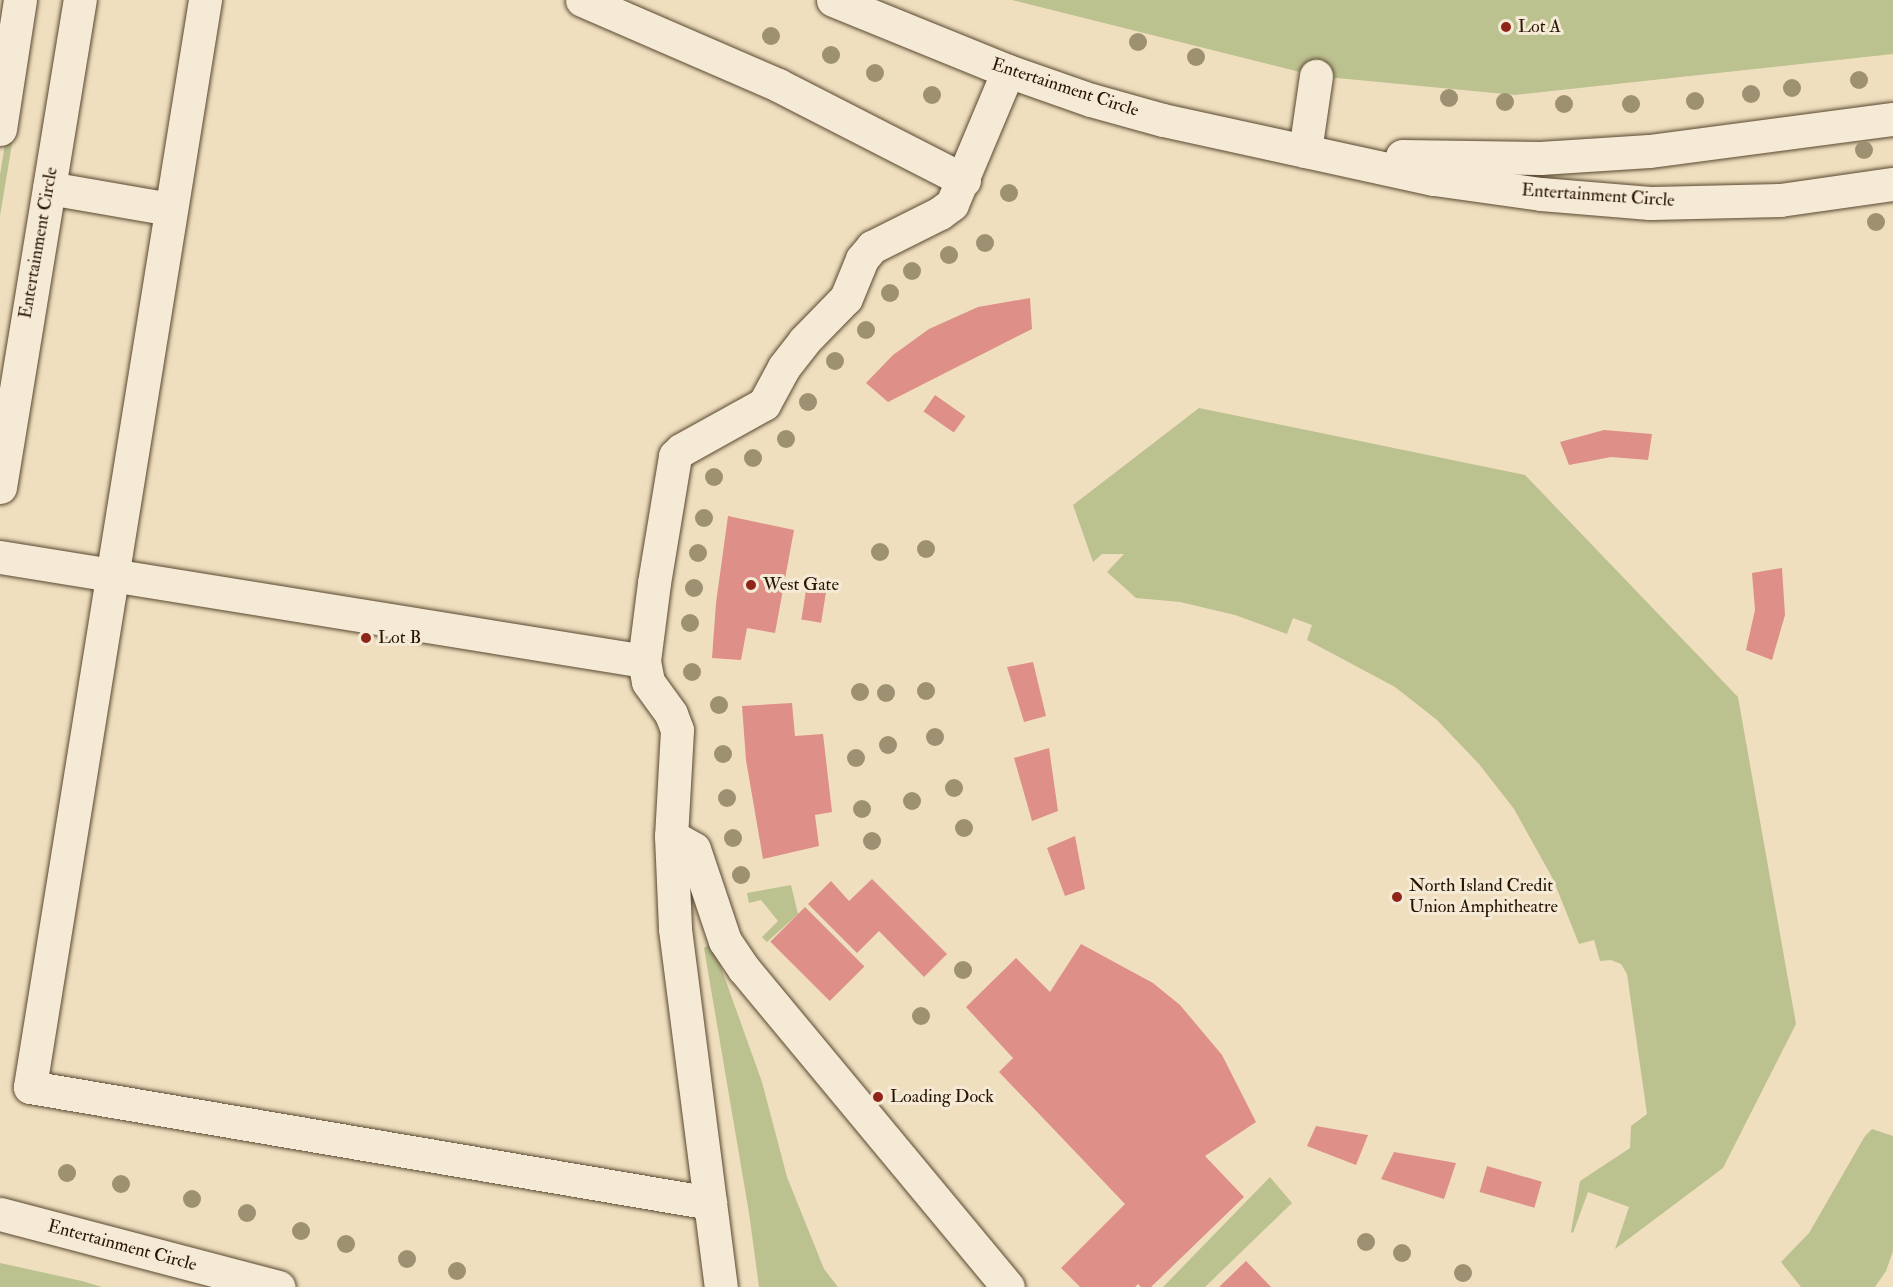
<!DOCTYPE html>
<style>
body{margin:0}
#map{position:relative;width:1893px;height:1287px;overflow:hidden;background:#f0dfbf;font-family:"IM FELL Double Pica",serif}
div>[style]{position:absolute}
.green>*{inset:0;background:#bcc190}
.building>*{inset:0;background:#dd8f88;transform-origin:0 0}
.roads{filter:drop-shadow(0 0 2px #594830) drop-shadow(0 0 2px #594830)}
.minor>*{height:33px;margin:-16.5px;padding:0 16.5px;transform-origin:16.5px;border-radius:16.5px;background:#f5ead5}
.trees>*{width:18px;height:18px;margin:-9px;border-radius:50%;background:#9e9171}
.dots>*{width:16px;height:16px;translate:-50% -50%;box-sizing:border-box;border:3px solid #f5ead5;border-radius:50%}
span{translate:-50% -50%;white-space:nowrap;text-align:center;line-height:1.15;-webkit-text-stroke:6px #f5ead5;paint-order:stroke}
.poi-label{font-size:18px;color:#271500}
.left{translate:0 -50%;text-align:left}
.street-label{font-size:18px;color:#271500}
</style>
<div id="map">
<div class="green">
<div style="clip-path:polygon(36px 0,0 216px,0 175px,20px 50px)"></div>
<div style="clip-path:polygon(1012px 0,1893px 0,1893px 54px,1515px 95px,1316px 76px)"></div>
<div style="clip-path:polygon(1199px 408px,1525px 475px,1738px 697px,1796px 1024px,1723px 1168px,1615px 1249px,1629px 1207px,1588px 1192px,1573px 1233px,1571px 1232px,1580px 1181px,1630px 1148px,1631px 1126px,1647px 1114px,1627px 974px,1621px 964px,1611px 960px,1600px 961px,1594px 940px,1579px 944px,1553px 879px,1514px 809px,1479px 764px,1437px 720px,1395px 687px,1307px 640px,1312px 625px,1293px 618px,1287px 634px,1235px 615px,1180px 602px,1136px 598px,1107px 572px,1124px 554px,1102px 554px,1093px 562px,1073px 505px)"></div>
<div style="clip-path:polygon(791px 885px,798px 914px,767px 942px,762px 937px,778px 921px,761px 900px,749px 903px,747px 893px)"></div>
<div style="clip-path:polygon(710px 944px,713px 945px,762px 1082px,787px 1177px,824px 1269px,838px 1287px,759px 1287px,749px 1213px,704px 948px)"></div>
<div style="clip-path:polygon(1872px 1129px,1893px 1136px,1893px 1251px,1886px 1271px,1875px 1287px,1801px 1287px,1781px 1262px,1809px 1233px,1865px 1136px)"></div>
<div style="clip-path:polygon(1270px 1177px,1292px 1203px,1205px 1287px,1163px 1287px)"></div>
<div style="clip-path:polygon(0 1263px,82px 1281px,102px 1287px,0 1287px)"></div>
</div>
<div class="building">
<div style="clip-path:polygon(1030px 298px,1032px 329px,888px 402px,866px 383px,893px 355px,929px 329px,978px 307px)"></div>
<div style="left:935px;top:395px;width:37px;height:20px;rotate:35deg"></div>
<div style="clip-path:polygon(1604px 430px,1652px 434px,1648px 460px,1611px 457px,1569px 465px,1560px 442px)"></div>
<div style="clip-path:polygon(728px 516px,794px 530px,775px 633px,747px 628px,741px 660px,712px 658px,716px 603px)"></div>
<div style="clip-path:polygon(1782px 568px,1785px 615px,1772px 660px,1746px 650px,1755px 610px,1752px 573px)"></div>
<div style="left:807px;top:584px;width:20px;height:36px;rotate:9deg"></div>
<div style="clip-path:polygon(1033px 662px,1046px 716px,1024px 722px,1007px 667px)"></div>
<div style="clip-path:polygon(792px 703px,795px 736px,823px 734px,832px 812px,815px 815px,819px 846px,763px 859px,746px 760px,742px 706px)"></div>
<div style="clip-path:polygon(1049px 748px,1058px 811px,1032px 821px,1014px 758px)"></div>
<div style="clip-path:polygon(1075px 836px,1085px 889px,1065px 896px,1047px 848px)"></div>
<div style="clip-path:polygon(872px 879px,947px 954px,924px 977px,879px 931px,857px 953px,808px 904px,831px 881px,849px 901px)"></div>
<div style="left:805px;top:907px;width:84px;height:49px;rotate:45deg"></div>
<div style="clip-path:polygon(1081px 944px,1153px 983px,1180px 1005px,1222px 1055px,1256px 1122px,1205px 1156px,1244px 1197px,1151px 1287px,1141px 1287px,1138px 1284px,1135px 1287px,1080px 1287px,1061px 1268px,1125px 1204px,999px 1072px,1013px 1058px,966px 1007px,1016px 958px,1050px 992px)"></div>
<div style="clip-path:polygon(1316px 1126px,1368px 1135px,1356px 1165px,1307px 1146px)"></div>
<div style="clip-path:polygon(1394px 1152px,1456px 1163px,1444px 1199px,1381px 1179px)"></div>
<div style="left:1487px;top:1166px;width:57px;height:27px;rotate:16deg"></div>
<div style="clip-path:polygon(1246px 1261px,1271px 1287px,1219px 1287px)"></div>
</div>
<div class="roads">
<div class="minor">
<div style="left:205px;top:0;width:1101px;rotate:99.15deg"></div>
<div style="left:30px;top:1087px;width:690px;rotate:9.68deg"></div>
<div style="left:582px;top:0;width:214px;rotate:23.4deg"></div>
<div style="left:778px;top:85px;width:209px;rotate:27.1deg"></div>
<div style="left:833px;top:0;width:189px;rotate:22.1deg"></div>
<div style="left:1008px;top:71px;width:88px;rotate:19.3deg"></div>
<div style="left:1091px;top:100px;width:75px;rotate:15.5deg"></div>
<div style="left:1163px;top:120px;width:277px;rotate:12.3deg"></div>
<div style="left:1434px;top:179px;width:108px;rotate:8deg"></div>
<div style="left:1541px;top:194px;width:109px;rotate:4.7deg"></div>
<div style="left:1650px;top:203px;width:130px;rotate:-1.3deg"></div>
<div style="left:1780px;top:200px;width:114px;rotate:-8.1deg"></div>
<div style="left:0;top:129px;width:131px;rotate:-81.2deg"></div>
<div style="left:1305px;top:151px;width:76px;rotate:-81.7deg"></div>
<div style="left:1402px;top:156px;width:138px;rotate:0.8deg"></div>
<div style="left:1540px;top:158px;width:109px;rotate:-3.7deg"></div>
<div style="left:1649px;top:151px;width:246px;rotate:-7.5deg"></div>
<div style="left:49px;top:188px;width:123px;rotate:9.8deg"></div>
<div style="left:0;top:487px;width:494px;rotate:-80.7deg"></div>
<div style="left:0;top:557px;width:652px;rotate:9.17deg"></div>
<div style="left:644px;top:661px;width:79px;rotate:-82.7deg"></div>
<div style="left:654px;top:583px;width:129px;rotate:-80.6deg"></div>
<div style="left:675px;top:456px;width:8px;rotate:-45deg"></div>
<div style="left:681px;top:450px;width:95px;rotate:-29deg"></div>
<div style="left:764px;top:404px;width:42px;rotate:-61.6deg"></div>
<div style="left:784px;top:367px;width:33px;rotate:-52deg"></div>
<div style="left:804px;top:341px;width:60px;rotate:-45.7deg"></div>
<div style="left:846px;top:298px;width:42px;rotate:-67.7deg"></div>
<div style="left:862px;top:259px;width:16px;rotate:-50deg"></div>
<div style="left:872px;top:247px;width:76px;rotate:-26.6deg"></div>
<div style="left:940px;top:213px;width:15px;rotate:-37deg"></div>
<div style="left:952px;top:204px;width:144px;rotate:-67.2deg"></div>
<div style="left:644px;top:661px;width:21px;rotate:79deg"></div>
<div style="left:648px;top:682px;width:39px;rotate:54deg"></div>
<div style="left:671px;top:714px;width:17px;rotate:69deg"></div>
<div style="left:677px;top:730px;width:106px;rotate:93.2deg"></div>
<div style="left:671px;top:836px;width:93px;rotate:87.5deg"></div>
<div style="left:675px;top:929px;width:361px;rotate:82.7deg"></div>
<div style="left:671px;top:836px;width:26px;rotate:29deg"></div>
<div style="left:694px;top:849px;width:97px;rotate:71.4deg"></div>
<div style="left:725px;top:941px;width:34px;rotate:56deg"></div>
<div style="left:744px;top:969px;width:413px;rotate:50.3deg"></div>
<div style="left:0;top:1214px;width:288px;rotate:14.7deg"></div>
</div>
</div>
<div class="trees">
<div style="left:771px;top:36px"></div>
<div style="left:1138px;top:42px"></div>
<div style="left:831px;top:55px"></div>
<div style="left:1196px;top:57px"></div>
<div style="left:875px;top:73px"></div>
<div style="left:1859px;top:80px"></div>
<div style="left:1792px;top:88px"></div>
<div style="left:1751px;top:94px"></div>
<div style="left:932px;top:95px"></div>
<div style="left:1449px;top:98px"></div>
<div style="left:1695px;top:101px"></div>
<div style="left:1505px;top:102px"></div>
<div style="left:1564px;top:104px"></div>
<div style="left:1631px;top:104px"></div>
<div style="left:1864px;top:150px"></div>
<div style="left:1009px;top:193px"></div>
<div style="left:1876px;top:222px"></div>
<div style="left:985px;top:243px"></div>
<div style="left:949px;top:255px"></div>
<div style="left:912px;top:271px"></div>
<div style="left:890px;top:293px"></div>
<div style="left:866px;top:330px"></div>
<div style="left:835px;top:361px"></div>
<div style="left:808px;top:402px"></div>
<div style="left:786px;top:439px"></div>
<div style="left:753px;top:458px"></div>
<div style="left:714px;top:477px"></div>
<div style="left:704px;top:518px"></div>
<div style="left:926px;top:549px"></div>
<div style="left:880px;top:552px"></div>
<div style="left:698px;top:553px"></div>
<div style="left:694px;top:588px"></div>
<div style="left:690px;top:623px"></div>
<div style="left:692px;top:672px"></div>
<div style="left:926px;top:691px"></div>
<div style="left:860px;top:692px"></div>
<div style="left:886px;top:693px"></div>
<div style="left:719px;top:705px"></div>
<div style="left:935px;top:737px"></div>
<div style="left:888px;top:745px"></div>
<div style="left:723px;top:754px"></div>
<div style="left:856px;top:758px"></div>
<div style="left:954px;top:788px"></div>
<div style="left:727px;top:798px"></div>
<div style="left:912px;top:801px"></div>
<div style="left:862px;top:809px"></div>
<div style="left:964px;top:828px"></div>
<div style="left:733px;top:838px"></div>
<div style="left:872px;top:841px"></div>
<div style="left:741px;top:875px"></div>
<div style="left:963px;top:970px"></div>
<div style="left:921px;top:1016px"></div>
<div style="left:67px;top:1173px"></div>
<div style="left:121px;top:1184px"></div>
<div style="left:192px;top:1199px"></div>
<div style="left:247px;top:1213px"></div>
<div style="left:301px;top:1231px"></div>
<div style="left:1366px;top:1242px"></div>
<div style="left:346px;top:1244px"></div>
<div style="left:1402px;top:1253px"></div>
<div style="left:407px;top:1259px"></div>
<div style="left:457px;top:1271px"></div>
<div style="left:1463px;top:1273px"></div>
</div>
<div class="dots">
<div style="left:1506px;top:27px;background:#8f2418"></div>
<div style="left:751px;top:585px;background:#8f2418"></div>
<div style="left:366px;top:638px;background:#8f2418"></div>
<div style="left:1397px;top:897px;background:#8f2418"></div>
<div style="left:878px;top:1097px;background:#8f2418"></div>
</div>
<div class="poi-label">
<span class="left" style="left:1518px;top:27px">Lot A</span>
<span class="left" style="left:763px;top:585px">West Gate</span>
<span class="left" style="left:378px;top:638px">Lot B</span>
<span class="left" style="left:1409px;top:897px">North Island Credit<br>Union Amphitheatre</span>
<span class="left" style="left:890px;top:1097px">Loading Dock</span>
</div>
<div class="street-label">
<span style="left:1065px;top:88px;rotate:18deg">Entertainment Circle</span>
<span style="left:1598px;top:196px;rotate:4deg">Entertainment Circle</span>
<span style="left:39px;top:243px;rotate:-80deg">Entertainment Circle</span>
<span style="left:122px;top:1246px;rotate:15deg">Entertainment Circle</span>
</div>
</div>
